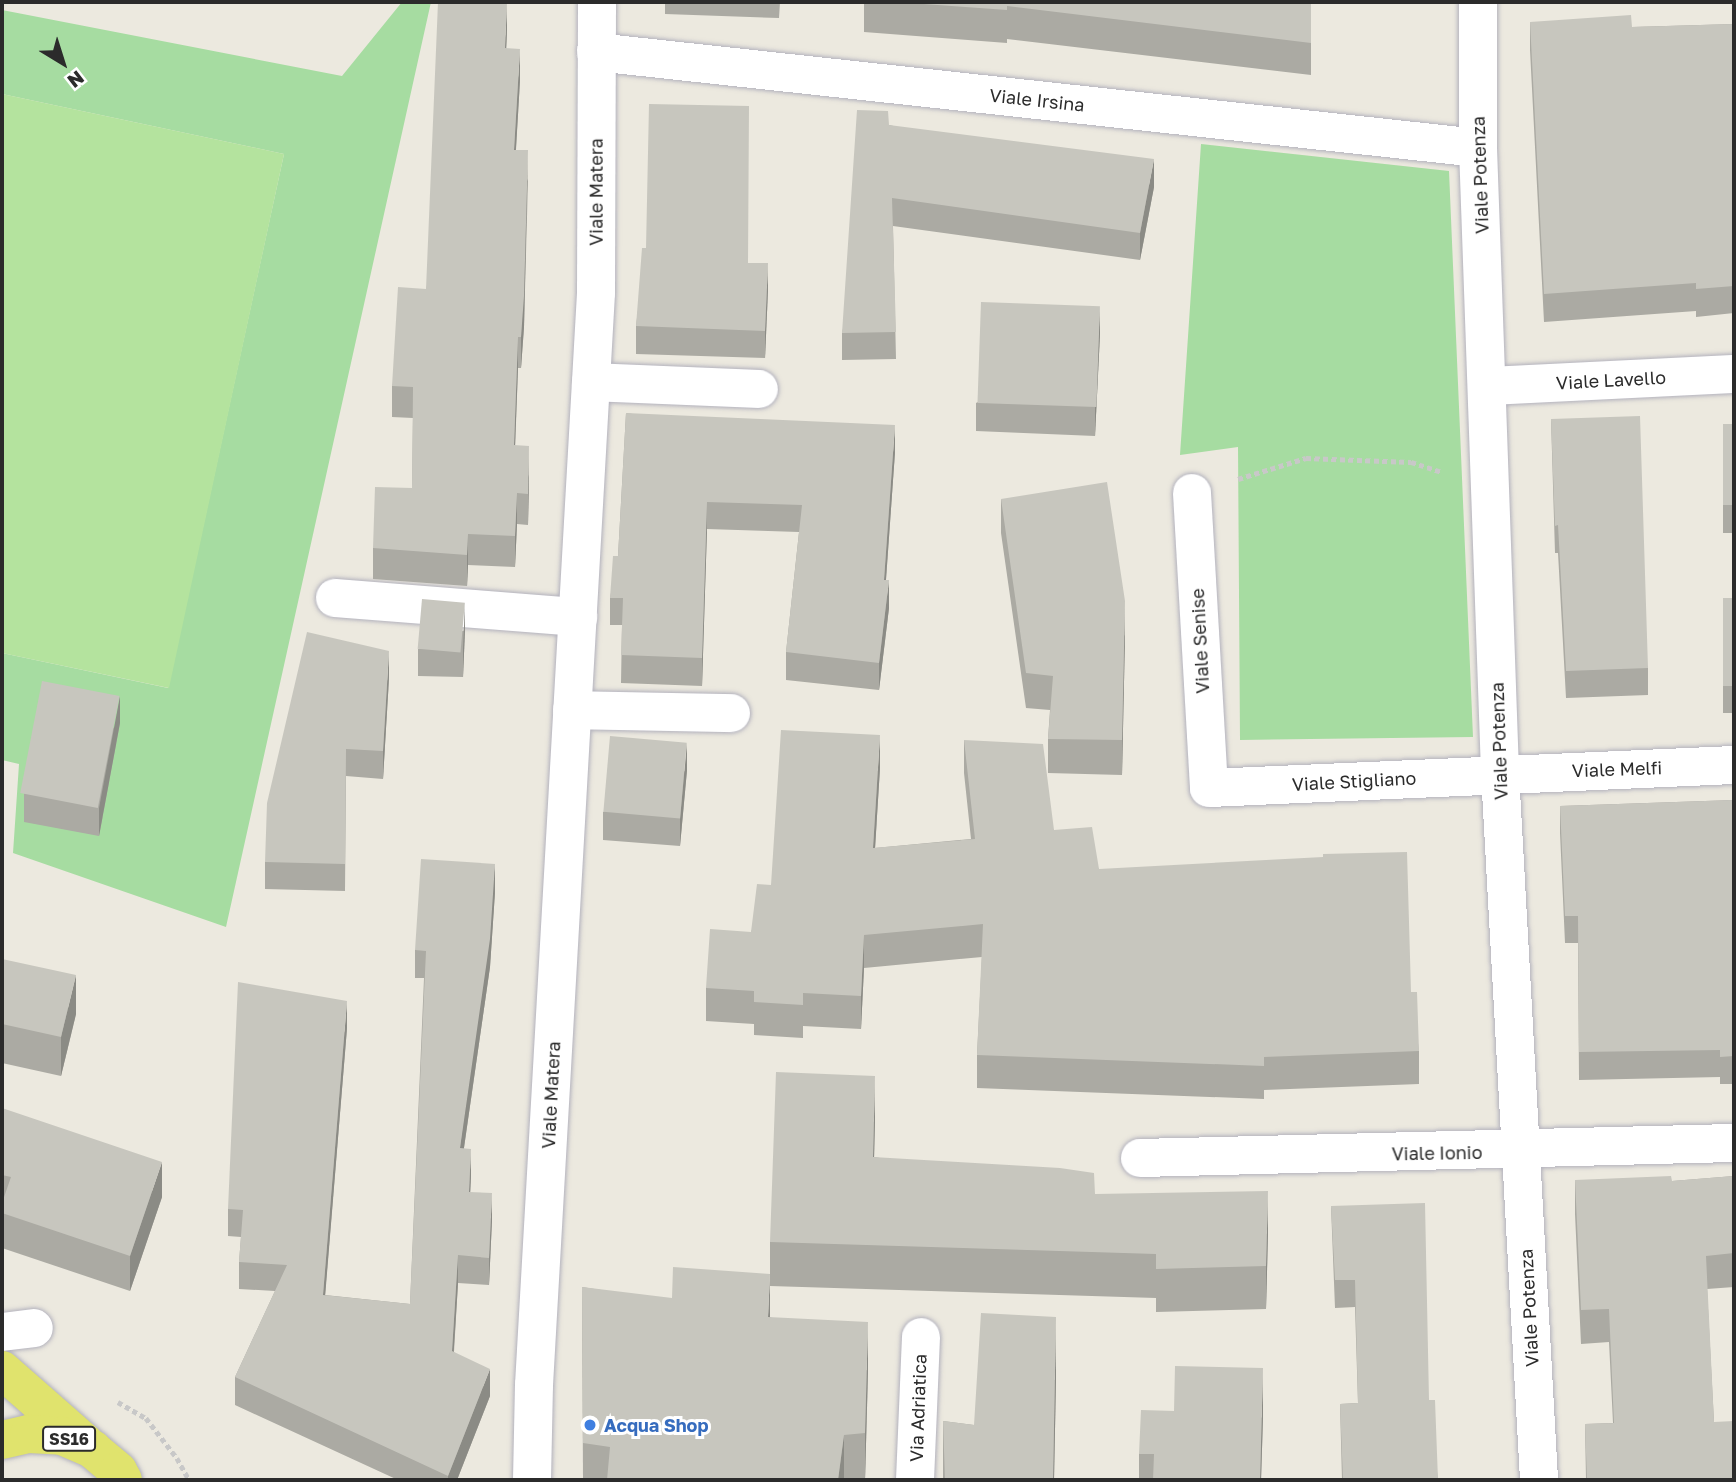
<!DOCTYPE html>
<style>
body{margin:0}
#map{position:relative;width:1736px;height:1482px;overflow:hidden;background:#ece9df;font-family:"Golos Text",sans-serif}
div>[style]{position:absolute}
.green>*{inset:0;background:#a6dca1}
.pitch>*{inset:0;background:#b4e39e}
.path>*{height:4.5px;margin-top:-2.25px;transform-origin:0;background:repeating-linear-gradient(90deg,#c8c8c8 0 5px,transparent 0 8.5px)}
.roads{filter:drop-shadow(0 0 2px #b3b2bd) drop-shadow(0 0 2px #b3b2bd)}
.minor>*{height:38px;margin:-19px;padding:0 19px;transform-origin:19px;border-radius:19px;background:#fff}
.major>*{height:38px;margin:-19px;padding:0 19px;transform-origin:19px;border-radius:19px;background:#e0e36d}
.wall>*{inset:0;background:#abaaa3;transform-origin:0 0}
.shaded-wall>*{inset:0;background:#8b8b85}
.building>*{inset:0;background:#c7c6be;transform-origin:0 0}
.dots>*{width:19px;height:19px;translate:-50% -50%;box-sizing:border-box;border:4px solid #fff;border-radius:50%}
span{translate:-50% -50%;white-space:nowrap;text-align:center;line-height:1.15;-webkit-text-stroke:6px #fff;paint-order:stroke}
.shield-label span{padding:2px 5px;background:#fff;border:2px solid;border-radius:5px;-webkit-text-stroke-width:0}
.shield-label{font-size:16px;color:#2b2b2b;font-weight:700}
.street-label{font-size:18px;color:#2b2b2b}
.shop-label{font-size:18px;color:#366cbe;font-weight:700}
.left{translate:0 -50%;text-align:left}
.frame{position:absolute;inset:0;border:4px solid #2b2b2b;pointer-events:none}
.north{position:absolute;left:28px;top:28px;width:70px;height:70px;-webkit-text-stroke:5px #fff;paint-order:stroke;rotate:142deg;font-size:19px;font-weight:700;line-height:28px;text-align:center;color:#2b2b2b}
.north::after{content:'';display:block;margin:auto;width:24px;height:32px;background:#2b2b2b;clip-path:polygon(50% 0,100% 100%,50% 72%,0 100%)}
</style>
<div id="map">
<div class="green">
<div style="clip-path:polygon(402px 2px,431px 2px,226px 927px,13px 853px,19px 764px,2px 760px,2px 653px,168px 688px,284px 154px,2px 94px,2px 10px,342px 76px)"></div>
<div style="clip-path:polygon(1201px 144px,1449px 171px,1473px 737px,1240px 740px,1238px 447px,1180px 455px)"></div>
</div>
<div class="pitch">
<div style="clip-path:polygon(2px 94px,284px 154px,169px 688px,2px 653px)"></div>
</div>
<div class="path">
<div style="left:1238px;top:479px;width:71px;rotate:-17.2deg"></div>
<div style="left:1306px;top:458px;width:105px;rotate:2.2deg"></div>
<div style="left:1411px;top:462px;width:32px;rotate:18deg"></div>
<div style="left:118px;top:1402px;width:32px;rotate:30deg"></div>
<div style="left:146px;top:1418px;width:51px;rotate:52.2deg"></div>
<div style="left:177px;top:1458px;width:25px;rotate:61deg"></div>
</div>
<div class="roads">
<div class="minor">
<div style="left:1478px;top:2px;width:146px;rotate:90deg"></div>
<div style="left:1478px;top:148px;width:625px;rotate:87.98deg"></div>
<div style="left:1500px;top:773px;width:708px;rotate:86.84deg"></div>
<div style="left:596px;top:52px;width:887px;rotate:6.21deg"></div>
<div style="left:591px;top:382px;width:168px;rotate:2.4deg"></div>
<div style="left:1488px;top:386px;width:246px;rotate:-2.8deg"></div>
<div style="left:1192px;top:493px;width:295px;rotate:86.7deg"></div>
<div style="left:1209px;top:788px;width:526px;rotate:-2.51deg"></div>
<div style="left:335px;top:598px;width:244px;rotate:4.5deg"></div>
<div style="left:572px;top:710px;width:159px;rotate:1.1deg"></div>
<div style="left:1140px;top:1158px;width:594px;rotate:-1.45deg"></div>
<div style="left:2px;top:1332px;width:32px;rotate:-7deg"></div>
<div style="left:532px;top:1480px;width:95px;rotate:-88.8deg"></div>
<div style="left:534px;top:1385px;width:1094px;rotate:-86.75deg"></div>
<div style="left:596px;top:293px;width:291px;rotate:-89.8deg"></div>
<div style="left:915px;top:1480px;width:143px;rotate:-87.6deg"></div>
</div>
<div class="major">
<div style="left:2px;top:1370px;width:111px;rotate:41.3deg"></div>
<div style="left:2px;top:1440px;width:28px;rotate:-13deg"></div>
<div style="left:29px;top:1434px;width:33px;rotate:3deg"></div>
<div style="left:62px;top:1436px;width:33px;rotate:23deg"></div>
<div style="left:92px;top:1449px;width:34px;rotate:40deg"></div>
<div style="left:118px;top:1471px;width:10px;rotate:61deg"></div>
</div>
</div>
<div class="wall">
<div style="clip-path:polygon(665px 2px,780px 2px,779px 18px,665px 14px)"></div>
<div style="clip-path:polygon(864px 2px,1311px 2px,1311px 75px,1007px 39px,1007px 43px,864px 32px)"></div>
<div style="clip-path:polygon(1530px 22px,1632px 27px,1734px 24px,1734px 313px,1696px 317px,1696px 311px,1544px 322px,1530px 50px)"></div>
<div style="clip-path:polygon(507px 31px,506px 48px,520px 80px,516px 150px,528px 181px,524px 327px,521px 368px,518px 368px,515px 445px,529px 477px,528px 525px,517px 524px,515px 567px,468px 565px,467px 586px,373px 579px,373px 548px,412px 488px,413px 418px,392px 417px,392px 386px,426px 289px)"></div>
<div style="clip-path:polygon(889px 125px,1154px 187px,1140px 260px,893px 226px,896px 359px,842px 360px,842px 333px)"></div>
<div style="clip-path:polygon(646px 248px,748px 263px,768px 290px,765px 358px,636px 354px,636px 326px)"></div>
<div style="clip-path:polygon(1100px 334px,1095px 436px,976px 431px,976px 403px)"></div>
<div style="clip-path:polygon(626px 413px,895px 452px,886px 580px,889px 608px,879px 690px,786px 680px,786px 652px,799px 532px,707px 529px,702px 686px,621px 683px,622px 625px,610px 625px,610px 598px,618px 556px)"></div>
<div style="clip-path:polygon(1551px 419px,1648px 668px,1648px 695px,1566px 698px,1558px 553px,1555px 553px)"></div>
<div style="left:1723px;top:424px;width:11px;height:109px"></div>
<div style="clip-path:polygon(1001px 499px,1125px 636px,1122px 775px,1048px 773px,1048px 739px,1050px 710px,1026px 708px,1001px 533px)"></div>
<div style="left:1734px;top:598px;width:115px;height:11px;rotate:90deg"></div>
<div style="clip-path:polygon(465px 630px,463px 677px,418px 676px,418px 649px)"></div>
<div style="clip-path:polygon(389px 678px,383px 779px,346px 776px,345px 891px,265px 889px,265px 862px)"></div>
<div style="clip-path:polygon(120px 723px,99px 836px,24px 822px,24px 794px)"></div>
<div style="clip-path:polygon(964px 740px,1054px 830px,1099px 869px,1411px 992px,1419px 1051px,1419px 1084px,1264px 1090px,1264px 1099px,977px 1088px,977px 1055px,982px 957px,864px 968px,861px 1029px,803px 1026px,803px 1038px,754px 1035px,754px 1024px,706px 1021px,706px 988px,751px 932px,771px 885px,880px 768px,875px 848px,971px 839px,964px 773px)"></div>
<div style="clip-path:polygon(687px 770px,680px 846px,603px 840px,603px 812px)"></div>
<div style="clip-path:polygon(1734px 800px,1734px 1084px,1720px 1084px,1720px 1077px,1579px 1080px,1578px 943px,1565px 943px,1560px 833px,1560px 806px)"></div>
<div style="clip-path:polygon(495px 892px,490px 967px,464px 1148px,471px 1176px,470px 1192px,492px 1220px,489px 1285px,458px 1283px,454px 1352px,490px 1396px,457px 1480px,398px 1480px,235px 1405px,235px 1377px,275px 1291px,239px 1289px,239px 1262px,241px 1237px,228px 1236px,228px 1209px,347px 1028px,325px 1295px,410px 1304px,424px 978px,415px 978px,415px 950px)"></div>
<div style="clip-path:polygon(2px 959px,76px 1014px,61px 1076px,2px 1063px)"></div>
<div style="clip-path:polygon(2px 1108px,162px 1197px,130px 1291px,2px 1248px)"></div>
<div style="clip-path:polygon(875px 1120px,874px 1157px,1095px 1194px,1268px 1234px,1266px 1309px,1156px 1312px,1156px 1298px,770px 1286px,770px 1242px)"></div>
<div style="clip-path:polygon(1734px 1176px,1734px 1287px,1707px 1289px,1714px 1422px,1734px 1480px,1586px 1480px,1585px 1424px,1613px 1423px,1609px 1342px,1581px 1344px,1575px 1214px,1575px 1180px,1672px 1181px)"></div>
<div style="clip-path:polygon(1331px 1206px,1429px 1400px,1438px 1480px,1342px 1480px,1340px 1404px,1358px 1403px,1355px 1307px,1335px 1308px)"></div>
<div style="clip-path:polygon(582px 1287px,770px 1317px,868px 1371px,865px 1480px,583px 1480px)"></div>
<div style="clip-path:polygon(1056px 1379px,1054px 1480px,943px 1480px,943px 1421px,974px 1425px)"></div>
<div style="clip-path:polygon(1263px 1417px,1261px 1480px,1139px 1480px,1139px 1454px)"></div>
</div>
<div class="shaded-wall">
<div style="clip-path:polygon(507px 2px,507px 31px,505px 79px,505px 48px)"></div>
<div style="clip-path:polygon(520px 49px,520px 80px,514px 181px,514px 150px)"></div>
<div style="clip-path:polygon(528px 150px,524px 327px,521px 368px,521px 337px)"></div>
<div style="clip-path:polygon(1154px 159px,1154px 187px,1140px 260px,1140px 233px)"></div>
<div style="clip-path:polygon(768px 263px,768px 290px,765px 358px,765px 331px)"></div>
<div style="clip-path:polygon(1100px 307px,1100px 334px,1095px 436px,1095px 408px)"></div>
<div style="clip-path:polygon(518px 337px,518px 368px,514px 476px,514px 445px)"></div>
<div style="clip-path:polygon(895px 425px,895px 452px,884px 607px,884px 580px)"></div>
<div style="clip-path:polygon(529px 446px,529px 477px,528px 525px,528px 494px)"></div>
<div style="clip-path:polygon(517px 493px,517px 524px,515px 567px,515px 536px)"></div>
<div style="clip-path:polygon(707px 502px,707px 529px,702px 686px,702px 658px)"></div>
<div style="clip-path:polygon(468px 534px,468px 565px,467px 586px,467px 555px)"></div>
<div style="clip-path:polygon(889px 580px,889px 608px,879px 690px,879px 663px)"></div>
<div style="clip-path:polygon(1125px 601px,1125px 636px,1122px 775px,1122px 740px)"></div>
<div style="clip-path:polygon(465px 603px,465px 630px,463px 677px,463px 650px)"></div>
<div style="clip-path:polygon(389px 651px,389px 678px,383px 779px,383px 751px)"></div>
<div style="clip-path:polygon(120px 696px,120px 723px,99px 836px,99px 808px)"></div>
<div style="clip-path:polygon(880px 735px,880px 768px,873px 881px,873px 848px)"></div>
<div style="clip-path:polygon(687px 743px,687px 770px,680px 846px,680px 819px)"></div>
<div style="clip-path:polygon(495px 864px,495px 892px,490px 967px,460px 1175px,460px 1148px)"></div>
<div style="clip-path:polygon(864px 935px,864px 968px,861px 1029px,861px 996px)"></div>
<div style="clip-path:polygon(76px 975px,76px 1014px,61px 1076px,61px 1037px)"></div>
<div style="clip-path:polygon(347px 1001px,347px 1028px,323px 1322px,323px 1295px)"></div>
<div style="clip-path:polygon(875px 1076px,875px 1120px,873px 1201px,873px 1157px)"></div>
<div style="clip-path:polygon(471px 1149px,471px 1176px,469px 1220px,469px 1192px)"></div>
<div style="clip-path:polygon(162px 1162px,162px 1197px,130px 1291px,130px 1256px)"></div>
<div style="clip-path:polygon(1268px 1191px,1268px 1234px,1266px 1309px,1266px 1266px)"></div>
<div style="clip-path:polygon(492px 1193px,492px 1220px,489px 1285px,489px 1258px)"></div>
<div style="clip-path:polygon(458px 1255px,458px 1283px,452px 1378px,452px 1351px)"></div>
<div style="clip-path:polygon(770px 1274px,770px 1323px,768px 1317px)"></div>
<div style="clip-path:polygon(1056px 1317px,1056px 1379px,1054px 1480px,1053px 1480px)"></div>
<div style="clip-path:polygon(868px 1322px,868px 1371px,865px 1480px,865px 1433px)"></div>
<div style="clip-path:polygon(1263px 1368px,1263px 1417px,1261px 1480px,1260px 1480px)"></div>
<div style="clip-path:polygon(490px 1369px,490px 1396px,457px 1480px,448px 1480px,448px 1476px)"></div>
<div style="clip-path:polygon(844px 1435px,844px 1480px,838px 1480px)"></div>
</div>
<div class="building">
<div style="clip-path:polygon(438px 2px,507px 2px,505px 48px,520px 49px,514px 150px,528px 150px,524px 296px,521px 337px,518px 337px,514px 445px,529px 446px,528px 494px,517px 493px,515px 536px,468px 534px,467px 555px,373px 548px,375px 487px,412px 488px,413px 387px,392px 386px,398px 287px,426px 289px)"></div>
<div style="clip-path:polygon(896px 2px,1311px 2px,1311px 43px,1007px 6px,1007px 10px)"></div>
<div style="clip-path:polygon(1631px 15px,1632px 27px,1734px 24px,1734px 286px,1696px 289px,1696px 283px,1544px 294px,1530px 22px)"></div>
<div style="clip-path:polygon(649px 104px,749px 106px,748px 263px,768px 263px,765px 331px,636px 326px,642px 248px,646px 248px)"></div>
<div style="clip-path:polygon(857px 110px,888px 111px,889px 125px,1154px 159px,1140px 233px,892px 198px,896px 332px,842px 333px)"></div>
<div style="left:981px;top:302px;width:119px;height:101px;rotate:2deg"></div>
<div style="clip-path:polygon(626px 413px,895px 425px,884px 580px,889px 580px,879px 663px,786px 652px,802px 505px,707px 502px,702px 658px,621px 655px,623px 598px,610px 598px,613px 556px,618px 556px)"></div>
<div style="clip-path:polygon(1640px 416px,1648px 668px,1566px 671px,1558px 525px,1555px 526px,1551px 419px)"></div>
<div style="left:1723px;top:424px;width:11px;height:81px"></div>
<div style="clip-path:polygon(1107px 482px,1125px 601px,1122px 740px,1048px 739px,1053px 676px,1026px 673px,1001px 499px)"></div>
<div style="left:1734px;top:598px;width:88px;height:11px;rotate:90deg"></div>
<div style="left:422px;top:599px;width:43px;height:50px;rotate:5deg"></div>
<div style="clip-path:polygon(307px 632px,389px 651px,383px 751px,346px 749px,345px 864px,265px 862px,267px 803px)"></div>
<div style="left:42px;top:681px;width:79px;height:114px;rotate:11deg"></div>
<div style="clip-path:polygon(781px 730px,880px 735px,873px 848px,975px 839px,964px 740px,1043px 744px,1054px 830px,1092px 827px,1099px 869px,1323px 857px,1323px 854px,1407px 852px,1411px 992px,1417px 992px,1419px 1051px,1264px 1057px,1264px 1066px,977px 1055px,983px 924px,864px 935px,861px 996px,803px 993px,803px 1005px,754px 1002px,754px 991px,706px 988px,710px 929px,751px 932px,757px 884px,771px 885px)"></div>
<div style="left:610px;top:736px;width:77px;height:76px;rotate:5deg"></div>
<div style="clip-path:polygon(1734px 800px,1734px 1056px,1720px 1057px,1720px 1050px,1579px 1052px,1578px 916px,1565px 916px,1560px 806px)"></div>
<div style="clip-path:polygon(421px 859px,495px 864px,490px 939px,460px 1148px,471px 1149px,469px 1192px,492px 1193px,489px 1258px,458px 1255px,452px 1351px,490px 1369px,448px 1476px,235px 1377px,287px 1265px,239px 1262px,243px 1210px,228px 1209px,238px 982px,347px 1001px,323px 1295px,410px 1304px,426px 951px,415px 950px)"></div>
<div style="clip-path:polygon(2px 959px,76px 975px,61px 1037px,2px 1024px)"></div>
<div style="clip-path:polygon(776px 1072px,875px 1076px,873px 1157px,1060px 1168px,1094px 1173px,1095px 1194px,1268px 1191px,1266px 1266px,1156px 1269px,1156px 1254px,770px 1242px)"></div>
<div style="clip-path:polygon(2px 1108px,162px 1162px,130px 1256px,2px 1213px,2px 1203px,11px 1177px,2px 1175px)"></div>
<div style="clip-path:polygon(1671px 1176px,1672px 1181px,1734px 1176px,1734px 1253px,1706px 1256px,1714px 1422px,1734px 1421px,1734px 1480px,1587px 1480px,1585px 1424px,1614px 1423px,1609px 1309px,1581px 1310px,1575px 1180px)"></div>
<div style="clip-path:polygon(1425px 1203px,1429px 1400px,1435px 1400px,1438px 1480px,1343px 1480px,1340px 1404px,1358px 1403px,1355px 1280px,1335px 1280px,1331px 1206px)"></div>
<div style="clip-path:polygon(673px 1267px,770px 1274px,768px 1317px,868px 1322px,865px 1433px,844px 1435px,838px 1480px,607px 1480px,610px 1447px,583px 1443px,582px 1287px,672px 1298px)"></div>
<div style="clip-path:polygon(981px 1313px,1056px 1317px,1053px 1480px,945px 1480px,943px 1421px,974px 1425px)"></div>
<div style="clip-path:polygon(1175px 1366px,1263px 1368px,1260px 1480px,1153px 1480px,1154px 1454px,1139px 1454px,1141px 1410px,1174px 1411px)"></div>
</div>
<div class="dots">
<div style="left:590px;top:1425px;background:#3f7fe0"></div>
</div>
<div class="shield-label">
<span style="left:69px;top:1439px">SS16</span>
</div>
<div class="street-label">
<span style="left:1037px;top:100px;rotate:6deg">Viale Irsina</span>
<span style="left:1480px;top:175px;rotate:-92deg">Viale Potenza</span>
<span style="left:596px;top:192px;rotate:-90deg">Viale Matera</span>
<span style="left:1611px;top:380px;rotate:-3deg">Viale Lavello</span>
<span style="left:1200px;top:641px;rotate:-93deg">Viale Senise</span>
<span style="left:1499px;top:741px;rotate:-92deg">Viale Potenza</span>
<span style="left:1617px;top:769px;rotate:-2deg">Viale Melfi</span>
<span style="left:1354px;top:781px;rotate:-3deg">Viale Stigliano</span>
<span style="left:551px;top:1095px;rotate:-87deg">Viale Matera</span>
<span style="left:1437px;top:1153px;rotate:-1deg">Viale Ionio</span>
<span style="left:1529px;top:1308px;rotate:-93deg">Viale Potenza</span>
<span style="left:918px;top:1408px;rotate:-88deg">Via Adriatica</span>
</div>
<div class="shop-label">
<span class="left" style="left:604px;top:1425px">Acqua Shop</span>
</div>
<div class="frame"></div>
<div class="north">N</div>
</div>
